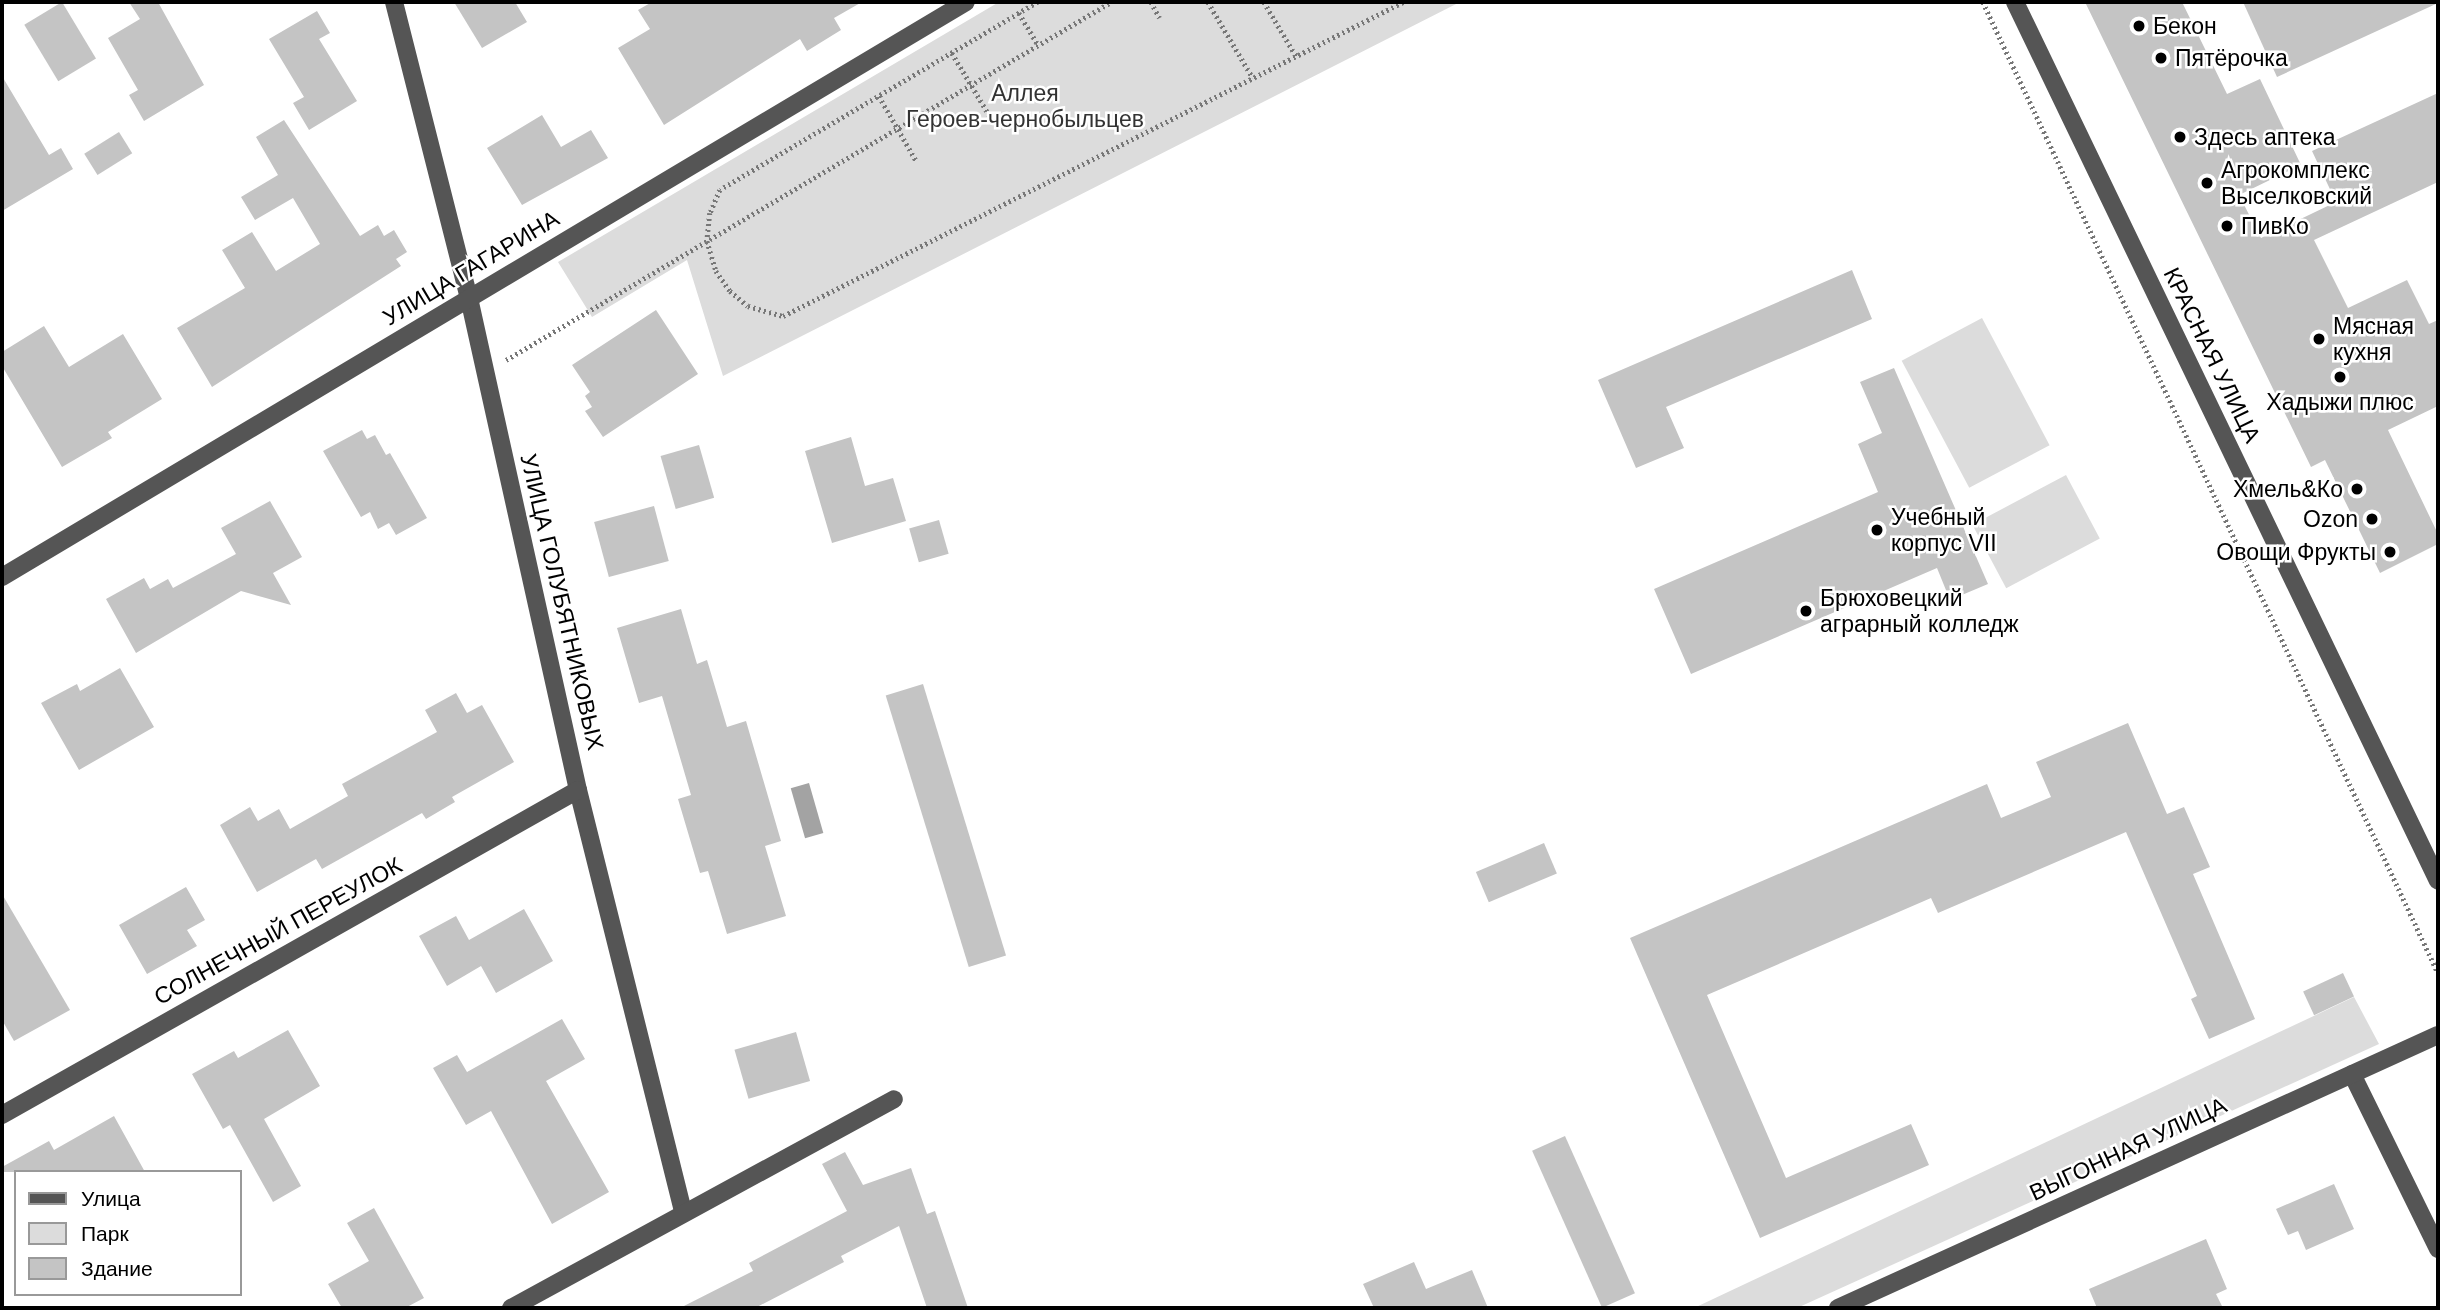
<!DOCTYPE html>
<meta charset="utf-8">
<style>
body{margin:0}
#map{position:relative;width:2440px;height:1310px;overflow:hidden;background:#fff;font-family:Helvetica,sans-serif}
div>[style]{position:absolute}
.green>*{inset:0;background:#dcdcdc;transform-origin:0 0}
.water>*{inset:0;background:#a3a3a3;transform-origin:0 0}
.building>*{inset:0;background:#c4c4c4;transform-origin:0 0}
.path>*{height:4.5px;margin-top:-2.25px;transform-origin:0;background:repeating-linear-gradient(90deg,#777 0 2px,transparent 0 5.5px)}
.minor>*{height:18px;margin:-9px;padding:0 9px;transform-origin:9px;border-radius:9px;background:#555}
.dots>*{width:19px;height:19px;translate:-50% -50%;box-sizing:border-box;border:4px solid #fff;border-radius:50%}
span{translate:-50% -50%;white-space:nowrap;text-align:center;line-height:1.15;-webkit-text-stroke:5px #fff;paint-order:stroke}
.poi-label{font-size:23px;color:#000}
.left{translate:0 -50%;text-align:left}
.right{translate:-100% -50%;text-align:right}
.park-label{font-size:23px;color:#333}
.street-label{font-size:23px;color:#000}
.frame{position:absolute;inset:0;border:4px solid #000;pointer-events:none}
.legend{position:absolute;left:14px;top:1170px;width:228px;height:126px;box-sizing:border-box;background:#fff;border:2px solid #999;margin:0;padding:9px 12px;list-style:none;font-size:21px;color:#000}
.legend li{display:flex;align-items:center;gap:14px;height:35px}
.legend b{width:35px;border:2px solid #999}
</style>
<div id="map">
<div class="green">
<div style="clip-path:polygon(999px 2px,1460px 2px,723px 376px,687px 260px,592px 317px,558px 262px)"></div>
<div style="left:1982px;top:318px;width:144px;height:91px;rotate:62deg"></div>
<div style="left:2066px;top:475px;width:72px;height:106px;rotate:62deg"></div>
<div style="clip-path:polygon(2354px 997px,2379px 1044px,1797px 1308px,1694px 1308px)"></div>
</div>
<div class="water">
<div style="left:809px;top:783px;width:52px;height:19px;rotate:74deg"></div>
</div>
<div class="building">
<div style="left:62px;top:2px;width:66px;height:44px;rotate:59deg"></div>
<div style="clip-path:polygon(129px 2px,158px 2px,204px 85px,144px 121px,129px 95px,138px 90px,108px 38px,140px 19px)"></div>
<div style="clip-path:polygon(454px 2px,515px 2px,527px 22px,482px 48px)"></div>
<div style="clip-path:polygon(652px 2px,862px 2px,834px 18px,841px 30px,807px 51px,800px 39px,664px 125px,618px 48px,650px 29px,638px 10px)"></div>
<div style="clip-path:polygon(2085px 2px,2182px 2px,2227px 94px,2260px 79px,2301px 165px,2239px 195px,2261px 238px,2336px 202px,2312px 151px,2438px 93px,2438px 182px,2314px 240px,2348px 308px,2407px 280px,2429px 324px,2438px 320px,2438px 406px,2388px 430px,2438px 534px,2438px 544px,2380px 573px,2325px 460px,2311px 467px)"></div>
<div style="clip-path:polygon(2243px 2px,2438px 2px,2438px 3px,2277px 77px)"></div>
<div style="clip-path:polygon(317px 11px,330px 33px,319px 39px,357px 101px,309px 130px,293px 103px,304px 97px,269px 39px)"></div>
<div style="clip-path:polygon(2px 76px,49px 155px,61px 148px,73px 169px,2px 211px)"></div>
<div style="clip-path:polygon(542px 115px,561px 147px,591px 130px,608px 158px,522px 205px,487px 148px)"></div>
<div style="clip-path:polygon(284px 120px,360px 236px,378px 225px,384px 236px,394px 230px,407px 252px,396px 259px,401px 266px,212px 387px,177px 328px,245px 288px,222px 250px,252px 232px,276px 271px,320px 244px,293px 198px,255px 220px,241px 197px,278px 175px,256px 137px)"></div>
<div style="left:119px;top:132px;width:25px;height:41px;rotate:58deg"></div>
<div style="clip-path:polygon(1852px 270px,1872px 319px,1666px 407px,1684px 448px,1636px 468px,1598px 380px)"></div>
<div style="clip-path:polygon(656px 310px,698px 374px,603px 437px,585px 411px,592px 407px,585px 396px,590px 392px,572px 365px)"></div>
<div style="clip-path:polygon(44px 326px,69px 367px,123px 334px,162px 399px,108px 432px,112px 438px,62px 467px,2px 366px,2px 352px)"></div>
<div style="clip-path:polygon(1894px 368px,1988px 584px,1950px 600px,1937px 568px,1691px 674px,1654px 589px,1878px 492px,1858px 444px,1882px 433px,1860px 382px)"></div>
<div style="clip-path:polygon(362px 430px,367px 439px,375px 435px,386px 455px,390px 453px,427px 518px,396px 535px,389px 523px,378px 529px,370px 512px,361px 517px,323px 451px)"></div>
<div style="clip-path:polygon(851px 437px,865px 486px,893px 478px,906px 521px,832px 543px,805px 451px)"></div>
<div style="left:699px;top:445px;width:55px;height:40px;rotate:74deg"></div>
<div style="clip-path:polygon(270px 501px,302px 557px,273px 573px,291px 605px,241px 591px,136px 653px,106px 599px,144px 578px,150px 589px,168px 579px,173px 588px,236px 554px,221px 528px)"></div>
<div style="left:654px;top:506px;width:57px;height:62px;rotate:75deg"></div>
<div style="left:939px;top:520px;width:35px;height:31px;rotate:74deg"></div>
<div style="clip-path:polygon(681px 609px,697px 664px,707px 660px,727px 727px,746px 721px,781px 841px,765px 846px,786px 916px,727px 934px,708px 871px,700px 873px,678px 799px,691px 795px,662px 696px,639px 703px,617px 628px)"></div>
<div style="clip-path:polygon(120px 668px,154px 727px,79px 770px,41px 703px,77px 684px,80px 691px)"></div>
<div style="left:923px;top:684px;width:284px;height:39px;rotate:73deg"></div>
<div style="clip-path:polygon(456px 693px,467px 713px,482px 705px,514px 762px,452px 797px,455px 802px,426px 819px,422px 813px,322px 869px,316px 859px,257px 892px,220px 825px,250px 807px,258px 821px,279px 809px,290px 829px,348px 796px,342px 784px,437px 732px,425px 710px)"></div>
<div style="clip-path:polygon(2128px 723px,2167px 814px,2184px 807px,2210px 867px,2193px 874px,2255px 1019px,2209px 1039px,2191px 999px,2197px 996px,2126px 832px,1938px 913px,1931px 898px,1707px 995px,1786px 1178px,1911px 1124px,1929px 1165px,1760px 1238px,1630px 938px,1987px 784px,2001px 818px,2051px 797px,2036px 762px)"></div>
<div style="left:1544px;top:843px;width:33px;height:74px;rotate:67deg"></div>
<div style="clip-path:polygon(186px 887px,205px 920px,187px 930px,197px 946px,147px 974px,119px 925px)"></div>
<div style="clip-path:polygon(2px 894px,70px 1010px,14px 1041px,2px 1020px)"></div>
<div style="clip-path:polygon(524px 909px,553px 961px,496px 993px,481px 966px,447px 986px,419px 936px,456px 916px,469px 940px)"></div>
<div style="left:2343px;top:973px;width:26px;height:44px;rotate:65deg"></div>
<div style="clip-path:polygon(562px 1019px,585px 1059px,546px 1081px,609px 1192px,552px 1224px,491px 1111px,466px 1125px,433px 1068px,457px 1055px,467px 1072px)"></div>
<div style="clip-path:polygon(288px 1030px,320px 1086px,264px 1119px,301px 1186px,273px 1202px,230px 1125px,223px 1129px,192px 1074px,234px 1051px,238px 1058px)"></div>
<div style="left:796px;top:1032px;width:51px;height:64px;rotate:74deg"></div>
<div style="clip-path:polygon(114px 1116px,145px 1172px,2px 1172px,2px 1167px,49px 1141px,54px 1150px)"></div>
<div style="left:1565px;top:1136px;width:172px;height:36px;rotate:66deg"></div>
<div style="clip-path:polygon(845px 1152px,863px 1185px,911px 1168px,927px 1214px,935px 1211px,968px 1308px,927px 1308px,899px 1226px,841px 1256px,844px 1262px,755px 1308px,680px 1308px,753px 1271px,749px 1263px,847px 1211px,822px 1164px)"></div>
<div style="clip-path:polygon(2334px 1184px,2354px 1229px,2306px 1250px,2298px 1231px,2288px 1235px,2276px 1209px)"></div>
<div style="clip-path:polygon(374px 1208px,424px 1298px,405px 1308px,342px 1308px,328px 1284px,369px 1261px,347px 1223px)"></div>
<div style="clip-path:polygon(2206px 1239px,2227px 1289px,2216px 1294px,2223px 1308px,2097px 1308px,2089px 1289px)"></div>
<div style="clip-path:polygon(1414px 1262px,1426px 1289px,1472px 1270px,1488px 1308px,1374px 1308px,1363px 1284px)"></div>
</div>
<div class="path">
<div style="left:1038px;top:2px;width:369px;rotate:149.4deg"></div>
<div style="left:720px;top:190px;width:25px;rotate:113deg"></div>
<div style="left:710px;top:213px;width:28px;rotate:96deg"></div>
<div style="left:707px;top:241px;width:31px;rotate:73deg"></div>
<div style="left:716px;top:271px;width:24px;rotate:55deg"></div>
<div style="left:730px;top:291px;width:23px;rotate:40deg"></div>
<div style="left:748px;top:306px;width:36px;rotate:16deg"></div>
<div style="left:783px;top:316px;width:695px;rotate:-26.86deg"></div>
<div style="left:1151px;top:2px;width:18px;rotate:61deg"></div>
<div style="left:1208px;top:2px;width:88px;rotate:59.4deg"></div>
<div style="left:1264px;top:2px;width:63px;rotate:59.3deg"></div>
<div style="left:1983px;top:2px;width:1072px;rotate:64.89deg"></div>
<div style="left:1019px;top:13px;width:37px;rotate:59deg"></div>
<div style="left:952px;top:53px;width:76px;rotate:59deg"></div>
<div style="left:879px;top:96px;width:76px;rotate:60.1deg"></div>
<div style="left:506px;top:360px;width:703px;rotate:-30.61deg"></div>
</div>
<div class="minor">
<div style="left:394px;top:2px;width:305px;rotate:75.8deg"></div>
<div style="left:469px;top:298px;width:504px;rotate:77.51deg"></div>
<div style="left:578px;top:790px;width:435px;rotate:76deg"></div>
<div style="left:2015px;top:2px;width:975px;rotate:64.3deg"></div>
<div style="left:2px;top:577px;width:1122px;rotate:-30.81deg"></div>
<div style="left:2352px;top:1074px;width:195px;rotate:63.8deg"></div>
<div style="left:2px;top:1115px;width:661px;rotate:-29.43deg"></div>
<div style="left:511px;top:1308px;width:436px;rotate:-28.6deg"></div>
<div style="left:1838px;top:1308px;width:659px;rotate:-24.47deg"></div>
</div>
<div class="dots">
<div style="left:2139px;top:26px;background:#000"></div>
<div style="left:2161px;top:58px;background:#000"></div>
<div style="left:2180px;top:137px;background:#000"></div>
<div style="left:2207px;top:183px;background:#000"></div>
<div style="left:2227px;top:226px;background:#000"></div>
<div style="left:2319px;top:339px;background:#000"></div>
<div style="left:2340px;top:377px;background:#000"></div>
<div style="left:2357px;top:489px;background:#000"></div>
<div style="left:2372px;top:519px;background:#000"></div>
<div style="left:1877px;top:530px;background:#000"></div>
<div style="left:2390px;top:552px;background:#000"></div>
<div style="left:1806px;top:611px;background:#000"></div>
</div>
<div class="poi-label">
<span class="left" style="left:2153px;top:26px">Бекон</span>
<span class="left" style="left:2175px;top:58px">Пятёрочка</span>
<span class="left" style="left:2194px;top:137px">Здесь аптека</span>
<span class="left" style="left:2221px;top:183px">Агрокомплекс<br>Выселковский</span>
<span class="left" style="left:2241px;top:226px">ПивКо</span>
<span class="left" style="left:2333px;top:339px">Мясная<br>кухня</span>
<span style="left:2340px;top:402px">Хадыжи плюс</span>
<span class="right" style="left:2343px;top:489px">Хмель&amp;Ко</span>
<span class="left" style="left:1891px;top:530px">Учебный<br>корпус VII</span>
<span class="right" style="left:2358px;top:519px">Ozon</span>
<span class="right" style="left:2376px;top:552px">Овощи Фрукты</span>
<span class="left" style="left:1820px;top:611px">Брюховецкий<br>аграрный колледж</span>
</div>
<div class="park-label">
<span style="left:1025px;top:106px">Аллея<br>Героев-чернобыльцев</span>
</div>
<div class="street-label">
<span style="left:471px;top:268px;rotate:-31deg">УЛИЦА ГАГАРИНА</span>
<span style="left:2212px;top:355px;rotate:64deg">КРАСНАЯ УЛИЦА</span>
<span style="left:562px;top:602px;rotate:77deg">УЛИЦА ГОЛУБЯТНИКОВЫХ</span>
<span style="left:278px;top:931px;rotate:-29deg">СОЛНЕЧНЫЙ ПЕРЕУЛОК</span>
<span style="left:2128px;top:1149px;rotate:-25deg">ВЫГОННАЯ УЛИЦА</span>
</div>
<div class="frame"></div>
<ul class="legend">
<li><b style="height:9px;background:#555"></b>Улица</li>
<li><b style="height:19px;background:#dcdcdc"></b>Парк</li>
<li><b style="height:19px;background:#c4c4c4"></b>Здание</li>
</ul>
</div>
